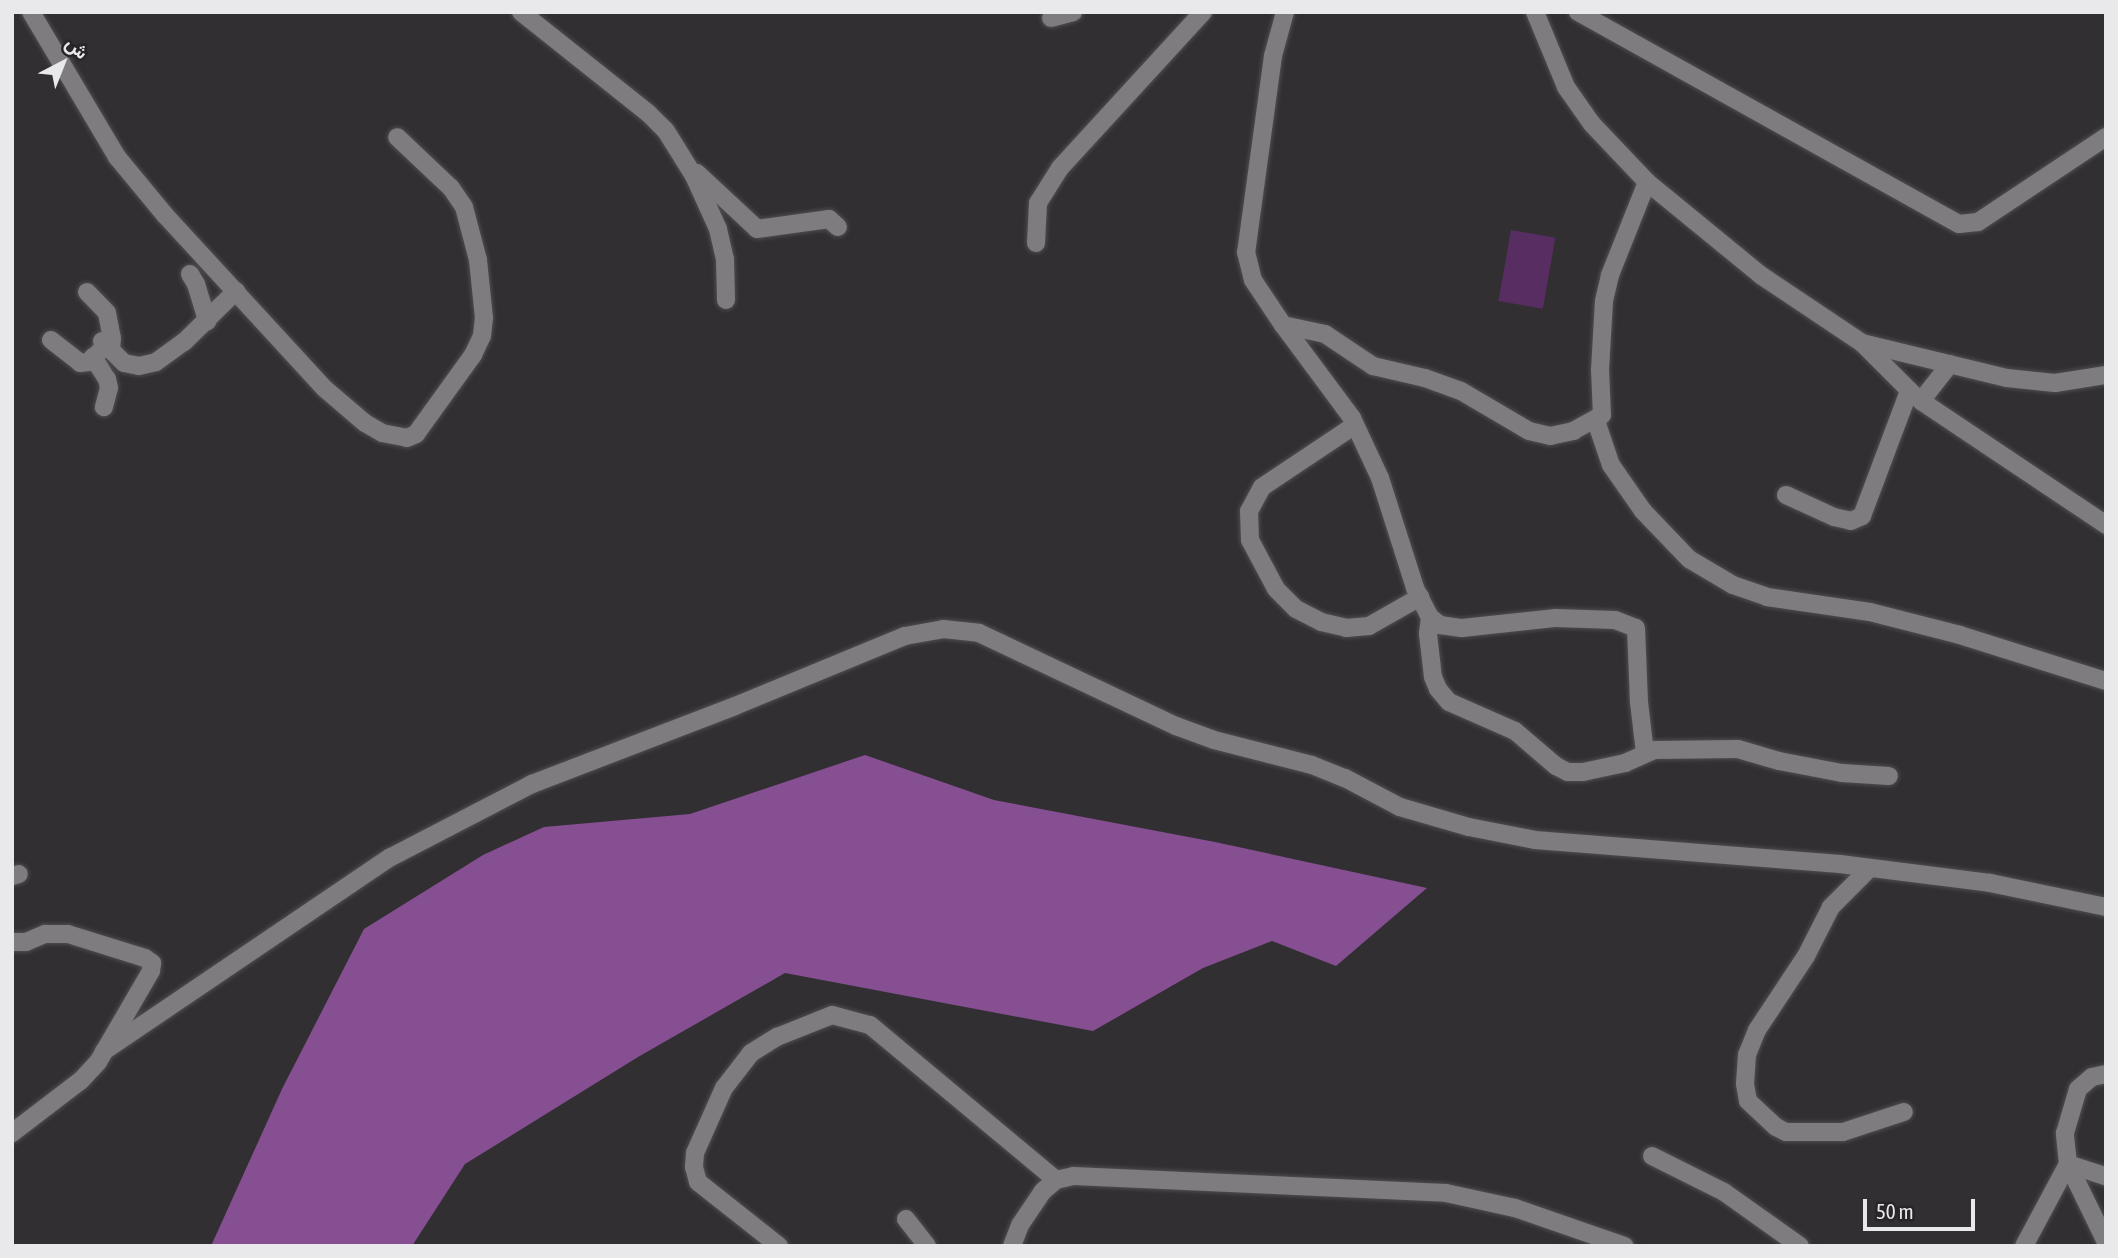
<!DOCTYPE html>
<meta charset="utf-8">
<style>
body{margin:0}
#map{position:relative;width:2118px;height:1258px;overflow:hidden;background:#312f32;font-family:"Asap Condensed",Vazirmatn,sans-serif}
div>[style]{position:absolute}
.green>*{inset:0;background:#582e62;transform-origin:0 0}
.forest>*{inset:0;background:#854f92}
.roads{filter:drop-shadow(0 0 2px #4f4d50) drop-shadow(0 0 2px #4f4d50)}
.minor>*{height:18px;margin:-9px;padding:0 9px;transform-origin:9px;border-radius:9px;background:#7f7c7f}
span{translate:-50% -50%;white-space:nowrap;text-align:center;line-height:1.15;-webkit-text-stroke:6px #272528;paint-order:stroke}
.frame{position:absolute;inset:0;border:14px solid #e9e8ea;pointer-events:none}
.north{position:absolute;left:28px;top:28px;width:70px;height:70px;-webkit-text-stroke:5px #272528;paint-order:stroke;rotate:42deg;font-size:19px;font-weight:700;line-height:28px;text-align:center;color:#e9e8ea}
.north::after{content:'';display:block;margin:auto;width:24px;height:32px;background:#e9e8ea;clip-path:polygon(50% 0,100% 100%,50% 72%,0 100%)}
.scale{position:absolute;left:1863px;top:1199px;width:112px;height:32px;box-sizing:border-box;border:4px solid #e9e8ea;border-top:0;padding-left:9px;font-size:21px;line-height:24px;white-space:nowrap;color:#e9e8ea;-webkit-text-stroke:5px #272528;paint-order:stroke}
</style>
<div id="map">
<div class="green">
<div style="left:1511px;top:230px;width:45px;height:72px;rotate:10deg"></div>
</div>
<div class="forest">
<div style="clip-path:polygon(865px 755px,994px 800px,1215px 842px,1427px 888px,1336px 966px,1272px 941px,1203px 968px,1093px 1031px,785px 973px,638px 1057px,465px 1164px,412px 1246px,211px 1246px,282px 1089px,364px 929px,483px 855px,544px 827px,690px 814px)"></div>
</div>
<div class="roads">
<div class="minor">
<div style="left:31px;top:12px;width:169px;rotate:59.3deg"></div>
<div style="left:117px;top:157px;width:75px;rotate:50.4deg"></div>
<div style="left:165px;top:215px;width:235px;rotate:47.4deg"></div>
<div style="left:324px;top:388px;width:54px;rotate:40.5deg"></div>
<div style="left:365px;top:423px;width:20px;rotate:30deg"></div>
<div style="left:382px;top:433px;width:25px;rotate:11deg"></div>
<div style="left:407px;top:438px;width:10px;rotate:-24deg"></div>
<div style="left:416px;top:434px;width:97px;rotate:-54.2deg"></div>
<div style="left:473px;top:355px;width:21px;rotate:-65deg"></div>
<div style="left:482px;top:336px;width:18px;rotate:-84deg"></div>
<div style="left:484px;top:318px;width:58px;rotate:-95.9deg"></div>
<div style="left:478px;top:260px;width:55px;rotate:-104.8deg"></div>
<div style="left:464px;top:207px;width:23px;rotate:-124deg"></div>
<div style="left:451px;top:188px;width:74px;rotate:-136.6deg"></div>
<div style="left:521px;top:12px;width:162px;rotate:38.5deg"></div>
<div style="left:648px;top:113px;width:25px;rotate:45deg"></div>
<div style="left:666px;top:131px;width:53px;rotate:58.1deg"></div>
<div style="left:694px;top:176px;width:58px;rotate:65.6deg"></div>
<div style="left:718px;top:229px;width:31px;rotate:77deg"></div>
<div style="left:725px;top:259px;width:41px;rotate:88.6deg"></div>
<div style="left:1285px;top:12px;width:46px;rotate:105.3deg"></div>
<div style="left:1273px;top:56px;width:198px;rotate:97.8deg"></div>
<div style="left:1246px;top:252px;width:29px;rotate:76deg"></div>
<div style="left:1253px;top:280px;width:54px;rotate:56.3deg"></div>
<div style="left:1283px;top:325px;width:43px;rotate:12.1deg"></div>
<div style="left:1325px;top:334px;width:58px;rotate:33.7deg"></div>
<div style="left:1373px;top:366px;width:53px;rotate:13deg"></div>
<div style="left:1425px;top:378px;width:38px;rotate:20deg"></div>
<div style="left:1461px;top:391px;width:79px;rotate:30.5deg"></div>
<div style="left:1529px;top:431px;width:22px;rotate:13deg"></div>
<div style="left:1550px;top:436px;width:24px;rotate:-12deg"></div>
<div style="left:1573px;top:431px;width:33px;rotate:-29deg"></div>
<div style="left:1602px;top:415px;width:45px;rotate:-92.5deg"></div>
<div style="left:1600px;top:370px;width:69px;rotate:-86.7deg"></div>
<div style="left:1604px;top:301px;width:27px;rotate:-77deg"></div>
<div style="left:1610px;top:275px;width:100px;rotate:-68.3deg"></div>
<div style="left:1535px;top:12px;width:81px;rotate:67.5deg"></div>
<div style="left:1566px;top:87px;width:45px;rotate:54.9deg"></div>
<div style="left:1592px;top:124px;width:80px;rotate:46.5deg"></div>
<div style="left:1647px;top:182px;width:149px;rotate:39.3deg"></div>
<div style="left:1762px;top:276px;width:120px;rotate:33.8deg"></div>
<div style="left:1862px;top:343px;width:149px;rotate:13.6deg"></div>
<div style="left:2007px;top:378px;width:48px;rotate:5.9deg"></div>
<div style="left:2055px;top:383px;width:52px;rotate:-8.9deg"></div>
<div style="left:1578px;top:12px;width:436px;rotate:29.1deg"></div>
<div style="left:1959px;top:224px;width:19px;rotate:-6deg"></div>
<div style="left:1978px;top:222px;width:154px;rotate:-33.6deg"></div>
<div style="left:1051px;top:18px;width:23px;rotate:-15deg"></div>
<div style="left:697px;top:173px;width:82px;rotate:43deg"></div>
<div style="left:757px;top:229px;width:73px;rotate:-7.9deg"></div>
<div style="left:829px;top:219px;width:12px;rotate:42deg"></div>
<div style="left:1036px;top:243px;width:40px;rotate:-87.1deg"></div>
<div style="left:1038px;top:203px;width:41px;rotate:-57.8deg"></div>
<div style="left:1060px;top:168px;width:212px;rotate:-47.5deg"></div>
<div style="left:190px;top:274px;width:12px;rotate:59deg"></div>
<div style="left:196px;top:284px;width:39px;rotate:73deg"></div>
<div style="left:87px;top:292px;width:29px;rotate:46deg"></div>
<div style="left:107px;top:313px;width:25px;rotate:79deg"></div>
<div style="left:112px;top:338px;width:12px;rotate:95deg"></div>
<div style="left:1283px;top:325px;width:116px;rotate:53.4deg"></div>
<div style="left:1352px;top:418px;width:66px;rotate:65deg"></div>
<div style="left:1380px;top:478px;width:115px;rotate:72.3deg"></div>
<div style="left:1415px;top:588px;width:33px;rotate:63deg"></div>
<div style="left:1430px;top:617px;width:17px;rotate:97deg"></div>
<div style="left:1428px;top:634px;width:43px;rotate:83.4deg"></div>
<div style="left:1433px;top:677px;width:13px;rotate:67deg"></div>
<div style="left:1438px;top:689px;width:17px;rotate:50deg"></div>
<div style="left:1449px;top:702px;width:72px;rotate:23.7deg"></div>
<div style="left:1515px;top:731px;width:54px;rotate:40.5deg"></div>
<div style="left:1556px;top:766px;width:13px;rotate:27deg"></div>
<div style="left:1568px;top:772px;width:15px"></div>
<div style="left:1583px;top:772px;width:43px;rotate:-12.1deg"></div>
<div style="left:1625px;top:763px;width:32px;rotate:-24deg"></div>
<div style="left:1654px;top:750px;width:84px;rotate:-0.7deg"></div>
<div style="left:1738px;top:749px;width:43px;rotate:16.3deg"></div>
<div style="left:1779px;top:761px;width:64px;rotate:10.8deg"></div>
<div style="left:1842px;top:773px;width:47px;rotate:3.7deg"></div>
<div style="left:51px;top:340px;width:37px;rotate:38deg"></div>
<div style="left:80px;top:363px;width:9px;rotate:-6deg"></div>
<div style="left:89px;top:362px;width:24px;rotate:-45deg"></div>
<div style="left:102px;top:341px;width:31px;rotate:45deg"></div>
<div style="left:124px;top:363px;width:15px;rotate:11deg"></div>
<div style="left:139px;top:366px;width:17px;rotate:-13deg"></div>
<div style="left:156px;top:362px;width:34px;rotate:-36deg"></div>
<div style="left:184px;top:342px;width:73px;rotate:-44.4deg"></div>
<div style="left:1862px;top:343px;width:76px;rotate:45deg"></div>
<div style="left:93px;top:357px;width:26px;rotate:58deg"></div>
<div style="left:107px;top:379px;width:9px;rotate:77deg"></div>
<div style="left:109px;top:388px;width:20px;rotate:105deg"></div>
<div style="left:1950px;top:364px;width:47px;rotate:128.1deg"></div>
<div style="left:1921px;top:401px;width:223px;rotate:33.8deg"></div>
<div style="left:1596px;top:421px;width:46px;rotate:71.2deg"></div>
<div style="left:1611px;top:465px;width:56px;rotate:55.2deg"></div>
<div style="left:1643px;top:511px;width:66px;rotate:46.2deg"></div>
<div style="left:1689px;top:559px;width:51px;rotate:30.6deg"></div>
<div style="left:1733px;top:585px;width:36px;rotate:19deg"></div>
<div style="left:1767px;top:597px;width:104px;rotate:8.3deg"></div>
<div style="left:1870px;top:612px;width:93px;rotate:14.3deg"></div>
<div style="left:1960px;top:635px;width:153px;rotate:17.5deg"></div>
<div style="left:1355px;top:425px;width:112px;rotate:146.3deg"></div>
<div style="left:1262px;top:487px;width:27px;rotate:118deg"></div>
<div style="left:1249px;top:511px;width:29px;rotate:88deg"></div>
<div style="left:1250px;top:540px;width:55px;rotate:62deg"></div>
<div style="left:1276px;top:589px;width:28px;rotate:45deg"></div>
<div style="left:1296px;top:609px;width:28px;rotate:27deg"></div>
<div style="left:1321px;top:622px;width:26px;rotate:13deg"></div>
<div style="left:1346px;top:628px;width:23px;rotate:-5deg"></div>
<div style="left:1369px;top:626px;width:59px;rotate:-29.6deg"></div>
<div style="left:1786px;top:495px;width:53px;rotate:24.6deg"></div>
<div style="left:1834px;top:517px;width:17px;rotate:13deg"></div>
<div style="left:1851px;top:521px;width:12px;rotate:-24deg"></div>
<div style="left:1862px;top:516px;width:134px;rotate:-69.4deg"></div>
<div style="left:1430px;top:617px;width:13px;rotate:39deg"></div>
<div style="left:1440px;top:625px;width:22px;rotate:8deg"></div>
<div style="left:1462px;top:628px;width:95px;rotate:-6.1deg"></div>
<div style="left:1556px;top:618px;width:59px;rotate:1.9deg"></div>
<div style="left:1615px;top:620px;width:22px;rotate:21deg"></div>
<div style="left:1636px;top:628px;width:74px;rotate:87.7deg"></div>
<div style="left:1639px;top:702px;width:51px;rotate:83.3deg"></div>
<div style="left:1869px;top:869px;width:54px;rotate:135deg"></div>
<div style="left:1831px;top:907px;width:55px;rotate:117deg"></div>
<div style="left:1806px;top:956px;width:89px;rotate:123.5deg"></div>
<div style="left:1757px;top:1030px;width:27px;rotate:112deg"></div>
<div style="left:1747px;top:1055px;width:29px;rotate:94deg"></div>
<div style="left:1745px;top:1084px;width:17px;rotate:80deg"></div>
<div style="left:1748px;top:1101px;width:38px;rotate:43deg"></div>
<div style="left:1776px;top:1127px;width:11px;rotate:27deg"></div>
<div style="left:1786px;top:1132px;width:57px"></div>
<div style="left:1843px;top:1132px;width:64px;rotate:-18.2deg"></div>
<div style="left:12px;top:876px;width:7px;rotate:-16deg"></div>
<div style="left:12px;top:942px;width:14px"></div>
<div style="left:26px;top:942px;width:21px;rotate:-23deg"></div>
<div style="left:45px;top:934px;width:23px"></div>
<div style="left:68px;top:934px;width:81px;rotate:17.3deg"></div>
<div style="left:145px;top:958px;width:9px;rotate:36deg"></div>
<div style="left:152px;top:963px;width:8px;rotate:97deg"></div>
<div style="left:151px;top:971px;width:105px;rotate:120.2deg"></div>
<div style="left:98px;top:1062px;width:26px;rotate:133deg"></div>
<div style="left:80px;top:1081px;width:86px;rotate:142.6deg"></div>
<div style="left:104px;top:1051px;width:346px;rotate:-34.1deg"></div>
<div style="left:391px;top:857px;width:159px;rotate:-27.4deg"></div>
<div style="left:532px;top:784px;width:217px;rotate:-21deg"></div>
<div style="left:735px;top:706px;width:184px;rotate:-22.4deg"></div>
<div style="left:905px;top:636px;width:39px;rotate:-10deg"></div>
<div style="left:943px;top:629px;width:36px;rotate:6deg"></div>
<div style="left:979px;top:633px;width:218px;rotate:25.3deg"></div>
<div style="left:1176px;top:726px;width:40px;rotate:20.2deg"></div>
<div style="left:1214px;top:740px;width:101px;rotate:14.3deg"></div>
<div style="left:1312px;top:765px;width:35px;rotate:22deg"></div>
<div style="left:1345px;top:778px;width:62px;rotate:27.8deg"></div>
<div style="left:1400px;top:807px;width:72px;rotate:16.2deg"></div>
<div style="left:1469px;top:827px;width:67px;rotate:11.1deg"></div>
<div style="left:1535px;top:840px;width:306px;rotate:4.5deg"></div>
<div style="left:1840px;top:864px;width:151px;rotate:7.2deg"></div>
<div style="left:1990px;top:883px;width:118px;rotate:11.7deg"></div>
<div style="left:1652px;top:1156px;width:80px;rotate:26.6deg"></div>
<div style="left:1724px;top:1192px;width:93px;rotate:35.4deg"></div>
<div style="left:2068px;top:1164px;width:87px;rotate:64deg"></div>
<div style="left:2068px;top:1164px;width:40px;rotate:18deg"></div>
<div style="left:906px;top:1219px;width:34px;rotate:52deg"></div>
<div style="left:779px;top:1246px;width:103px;rotate:-141.7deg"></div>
<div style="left:698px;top:1182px;width:16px;rotate:-105deg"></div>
<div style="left:694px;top:1167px;width:14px;rotate:-86deg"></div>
<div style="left:695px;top:1153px;width:71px;rotate:-66deg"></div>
<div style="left:724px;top:1088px;width:44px;rotate:-52.4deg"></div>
<div style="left:751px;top:1053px;width:31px;rotate:-32deg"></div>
<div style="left:777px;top:1037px;width:59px;rotate:-21.8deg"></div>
<div style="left:832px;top:1015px;width:39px;rotate:15deg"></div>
<div style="left:870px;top:1025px;width:242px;rotate:39.8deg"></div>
<div style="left:1012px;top:1246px;width:22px;rotate:-69deg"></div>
<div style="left:1020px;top:1225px;width:41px;rotate:-55.9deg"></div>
<div style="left:1043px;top:1191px;width:17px;rotate:-40deg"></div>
<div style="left:1056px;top:1180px;width:18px;rotate:-13deg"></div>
<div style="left:1074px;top:1176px;width:372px;rotate:2.6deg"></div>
<div style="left:1446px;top:1193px;width:71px;rotate:12.3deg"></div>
<div style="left:1515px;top:1208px;width:116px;rotate:19.1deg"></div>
<div style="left:2024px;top:1246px;width:93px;rotate:-61.8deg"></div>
<div style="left:2068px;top:1164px;width:31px;rotate:-96deg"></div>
<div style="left:2065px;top:1133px;width:46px;rotate:-73.5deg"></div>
<div style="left:2078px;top:1089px;width:18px;rotate:-41deg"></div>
<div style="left:2092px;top:1077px;width:14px;rotate:-12deg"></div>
</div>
</div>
<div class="frame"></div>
<div class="north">ش</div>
<div class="scale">50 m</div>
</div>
